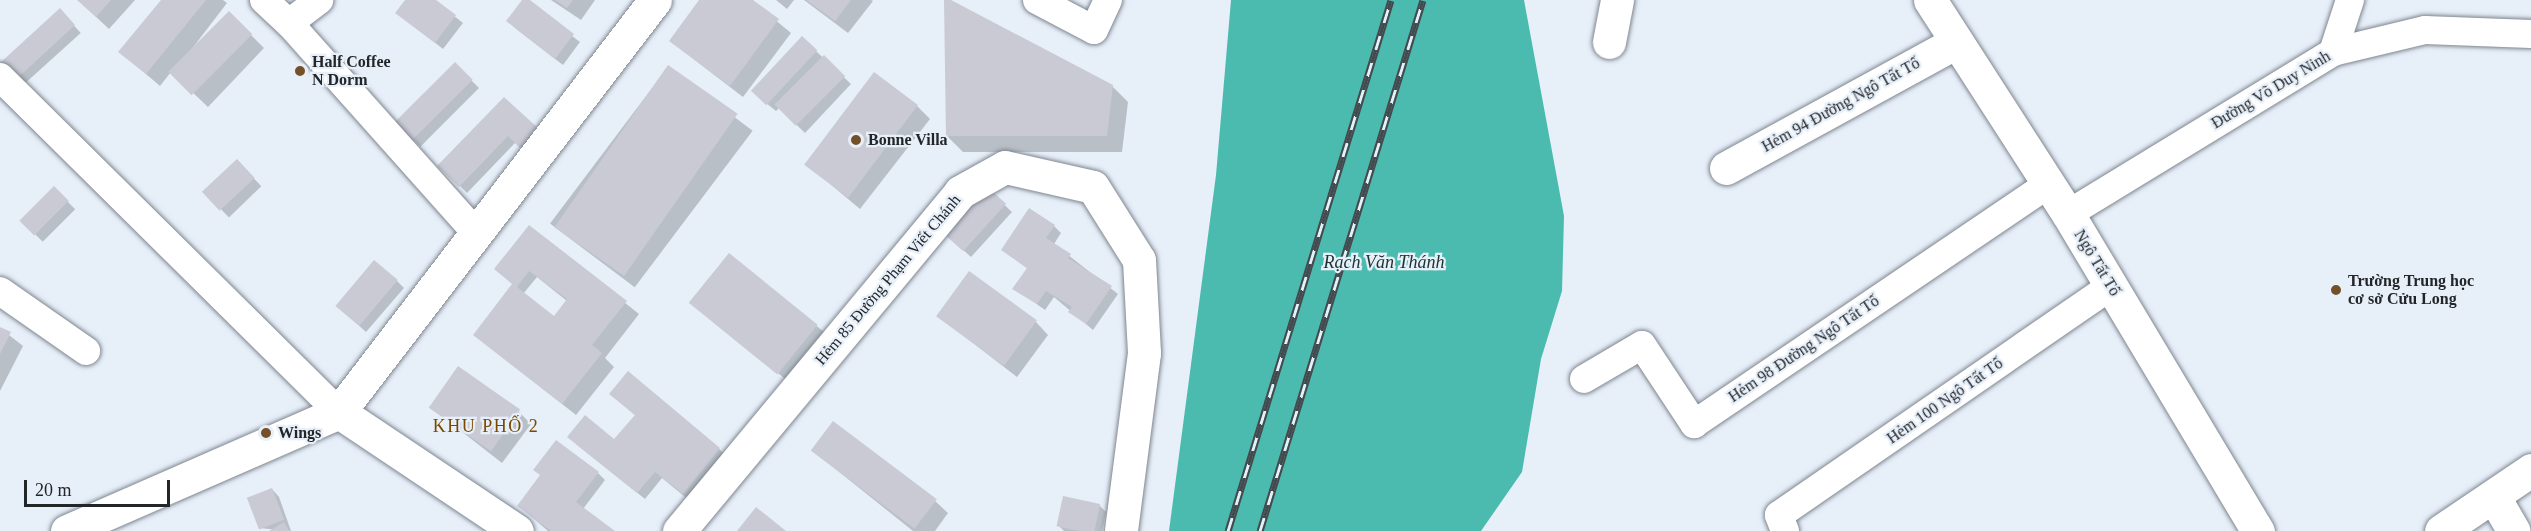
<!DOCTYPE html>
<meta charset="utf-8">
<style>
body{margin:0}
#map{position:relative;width:2531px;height:531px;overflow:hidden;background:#e7eff9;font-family:"Times New Roman",serif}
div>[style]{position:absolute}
.water>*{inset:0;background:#4bbbb0}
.shadow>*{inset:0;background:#0003;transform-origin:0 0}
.building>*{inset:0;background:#cacad5;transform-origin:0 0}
.roads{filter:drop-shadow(0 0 2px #7f868f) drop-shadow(0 0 2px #7f868f)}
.lane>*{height:28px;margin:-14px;padding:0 14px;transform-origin:14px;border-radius:14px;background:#fff}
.street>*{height:33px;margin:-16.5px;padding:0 16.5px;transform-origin:16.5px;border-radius:16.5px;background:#fff}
.secondary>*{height:33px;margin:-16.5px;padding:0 16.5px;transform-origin:16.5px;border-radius:16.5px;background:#fff}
.rail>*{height:7px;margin-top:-3.5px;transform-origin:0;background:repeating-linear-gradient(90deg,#e7eff9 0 14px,#45484d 0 28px);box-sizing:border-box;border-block:2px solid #45484d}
.dots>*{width:16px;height:16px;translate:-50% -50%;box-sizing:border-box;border:3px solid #e7eff9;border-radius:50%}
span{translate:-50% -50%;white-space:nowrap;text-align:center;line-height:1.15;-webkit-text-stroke:4.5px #e7eff9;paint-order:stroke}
.poi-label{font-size:16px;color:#232629;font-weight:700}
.left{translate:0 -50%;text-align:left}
.street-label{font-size:16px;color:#232629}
.water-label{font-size:18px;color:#1a3330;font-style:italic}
.neighbourhood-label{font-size:18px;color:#7a4800;letter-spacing:1.5px}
.scale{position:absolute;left:24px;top:480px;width:146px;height:27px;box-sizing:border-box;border:3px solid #232629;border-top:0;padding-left:8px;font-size:18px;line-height:21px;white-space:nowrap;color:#232629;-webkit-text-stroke:4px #e7eff9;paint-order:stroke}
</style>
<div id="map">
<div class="water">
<div style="clip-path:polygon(1231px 0,1524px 0,1564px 216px,1562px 291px,1541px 359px,1522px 472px,1481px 531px,1169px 531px,1216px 175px)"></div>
</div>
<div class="shadow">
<div style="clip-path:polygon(78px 0,135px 0,109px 29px)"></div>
<div style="clip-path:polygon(163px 0,223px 0,227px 3px,178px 67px,229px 13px,264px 48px,208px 107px,171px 72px,160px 86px,120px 52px)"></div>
<div style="clip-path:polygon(407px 0,434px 0,463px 23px,443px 49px,397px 13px)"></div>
<div style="clip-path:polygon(524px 0,580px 42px,563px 65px,515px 28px)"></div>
<div style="clip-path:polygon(551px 0,595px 0,581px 20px)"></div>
<div style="clip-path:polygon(701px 0,751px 0,791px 33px,743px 97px,670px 41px)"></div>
<div style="clip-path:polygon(776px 0,794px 0,787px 9px)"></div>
<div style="clip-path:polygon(804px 0,871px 0,873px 1px,848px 33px)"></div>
<div style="clip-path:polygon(945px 0,1112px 86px,1128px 102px,1122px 152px,963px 152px,947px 136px)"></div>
<div style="left:60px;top:10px;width:31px;height:85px;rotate:48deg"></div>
<div style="clip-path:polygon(802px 38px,851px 84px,805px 133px,779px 108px,776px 111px,761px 99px)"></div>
<div style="left:455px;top:64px;width:34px;height:83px;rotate:45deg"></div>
<div style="left:668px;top:67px;width:106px;height:196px;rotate:37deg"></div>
<div style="clip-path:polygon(504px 99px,537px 129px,528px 153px,516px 142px,467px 193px,440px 166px)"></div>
<div style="clip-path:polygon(917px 106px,930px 119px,860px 209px,805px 163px)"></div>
<div style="left:237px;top:161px;width:35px;height:45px;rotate:46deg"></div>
<div style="clip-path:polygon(983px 185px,1012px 212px,971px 257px,949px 237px)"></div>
<div style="left:54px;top:188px;width:30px;height:46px;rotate:45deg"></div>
<div style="clip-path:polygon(1054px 226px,1061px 233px,1054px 244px,1118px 294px,1093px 330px,1054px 297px,1045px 310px,1014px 288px,1028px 269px,1003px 250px)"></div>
<div style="clip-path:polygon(evenodd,529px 227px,639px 314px,605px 358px,614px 367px,576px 415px,475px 335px,514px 284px,529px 227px,537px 277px,567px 301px,554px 318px,523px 294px,537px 277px)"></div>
<div style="left:729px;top:255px;width:131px;height:61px;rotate:39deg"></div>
<div style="clip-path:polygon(397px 281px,404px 288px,366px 332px,344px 312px)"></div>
<div style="clip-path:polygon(938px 316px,1036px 322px,1048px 335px,1017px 377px)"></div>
<div style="clip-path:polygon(0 328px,23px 346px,0 391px)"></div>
<div style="clip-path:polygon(611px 394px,719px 449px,732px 461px,696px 506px,662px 478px,645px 499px,576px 444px,619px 445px,636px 416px)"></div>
<div style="clip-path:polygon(429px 406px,519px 412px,531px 424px,502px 463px)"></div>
<div style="clip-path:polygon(813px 451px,935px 501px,948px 513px,935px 531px,913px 531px)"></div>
<div style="clip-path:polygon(598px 473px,605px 480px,583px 509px,613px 531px,548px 531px,519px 506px)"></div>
<div style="clip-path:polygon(272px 489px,279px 497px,291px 531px,259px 528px)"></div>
<div style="clip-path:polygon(1099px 505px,1106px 512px,1102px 531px,1064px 531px,1059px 526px)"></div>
</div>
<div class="building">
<div style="clip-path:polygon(77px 0,111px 0,96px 17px)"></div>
<div style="clip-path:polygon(161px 0,206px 0,146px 74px,118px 52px)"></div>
<div style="clip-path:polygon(405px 0,436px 0,456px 15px,435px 43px,395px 13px)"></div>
<div style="clip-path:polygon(522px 0,530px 0,574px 34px,555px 59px,506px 21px)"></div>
<div style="clip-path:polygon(555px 0,573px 0,567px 8px)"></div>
<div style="clip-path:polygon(699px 0,753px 0,779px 19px,730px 86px,669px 41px)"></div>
<div style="clip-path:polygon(806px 0,851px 0,835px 21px)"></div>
<div style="clip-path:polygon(944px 0,951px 0,1113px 85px,1107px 136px,946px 136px)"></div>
<div style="clip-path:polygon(60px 8px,75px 25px,11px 84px,0 72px,0 63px)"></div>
<div style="left:229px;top:11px;width:33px;height:86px;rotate:45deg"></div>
<div style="left:802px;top:36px;width:21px;height:75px;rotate:43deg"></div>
<div style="left:824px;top:55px;width:30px;height:70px;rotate:45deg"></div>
<div style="left:455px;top:62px;width:25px;height:86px;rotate:45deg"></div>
<div style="left:668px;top:65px;width:85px;height:198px;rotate:35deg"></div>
<div style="left:874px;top:72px;width:55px;height:116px;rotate:37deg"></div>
<div style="clip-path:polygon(504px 97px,538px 128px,520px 148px,508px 136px,459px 187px,437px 166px)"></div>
<div style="left:237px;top:159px;width:26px;height:48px;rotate:47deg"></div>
<div style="left:983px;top:183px;width:31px;height:64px;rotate:42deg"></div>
<div style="left:54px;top:186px;width:21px;height:49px;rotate:45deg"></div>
<div style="clip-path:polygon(1029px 208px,1055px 225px,1046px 238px,1071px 254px,1068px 258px,1112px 286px,1086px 324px,1068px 312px,1072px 307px,1046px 291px,1037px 304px,1012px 289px,1027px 268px,1001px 250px)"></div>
<div style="clip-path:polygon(evenodd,529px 225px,627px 301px,592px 345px,602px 353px,562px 404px,473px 335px,512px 284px,494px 269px,529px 225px,529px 271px,567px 299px,554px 316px,517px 287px,529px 271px)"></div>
<div style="left:729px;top:253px;width:114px;height:64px;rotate:39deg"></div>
<div style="left:374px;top:260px;width:31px;height:60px;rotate:40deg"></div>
<div style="left:969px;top:271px;width:84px;height:56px;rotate:36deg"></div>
<div style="clip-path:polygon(0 327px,11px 332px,0 354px)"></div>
<div style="left:458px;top:366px;width:76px;height:51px;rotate:35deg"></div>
<div style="clip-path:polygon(628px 371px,720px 448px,683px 494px,655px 472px,637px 493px,567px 437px,585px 415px,614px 439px,635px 415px,609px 394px)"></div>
<div style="left:833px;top:421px;width:130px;height:37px;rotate:37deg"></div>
<div style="clip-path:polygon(556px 440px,599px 472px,576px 502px,615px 531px,551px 531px,517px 506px,540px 475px,533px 470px)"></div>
<div style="left:272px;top:488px;width:34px;height:27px;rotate:69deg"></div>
<div style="left:1063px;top:496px;width:38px;height:31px;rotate:12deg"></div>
<div style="clip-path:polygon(756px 507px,786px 531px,737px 531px)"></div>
<div style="clip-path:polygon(284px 522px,289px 531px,269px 531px)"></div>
</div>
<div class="roads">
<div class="lane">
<div style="left:264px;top:0;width:34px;rotate:43deg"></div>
<div style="left:289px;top:23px;width:283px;rotate:48.3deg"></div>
<div style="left:1037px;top:0;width:64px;rotate:27.8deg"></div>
<div style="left:1094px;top:30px;width:33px;rotate:-65deg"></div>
<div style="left:289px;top:23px;width:38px;rotate:-37deg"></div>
<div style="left:2333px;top:52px;width:55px;rotate:-71.9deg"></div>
<div style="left:0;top:77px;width:477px;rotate:44.7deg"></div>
<div style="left:2068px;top:214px;width:311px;rotate:-31.4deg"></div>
<div style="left:2333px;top:52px;width:95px;rotate:-13.4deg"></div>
<div style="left:2425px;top:30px;width:106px;rotate:2.2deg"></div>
<div style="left:0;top:291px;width:105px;rotate:34.9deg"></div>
<div style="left:1584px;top:379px;width:67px;rotate:-30.4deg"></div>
<div style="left:1642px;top:345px;width:95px;rotate:56.6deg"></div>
<div style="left:1694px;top:424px;width:428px;rotate:-34.1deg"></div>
<div style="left:1785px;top:531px;width:17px;rotate:-111deg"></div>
<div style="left:1779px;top:515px;width:403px;rotate:-34.6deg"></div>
</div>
<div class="street">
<div style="left:1609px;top:42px;width:43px;rotate:-79.2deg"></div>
<div style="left:1726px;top:168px;width:262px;rotate:-28.7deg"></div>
<div style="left:339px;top:412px;width:519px;rotate:-52.51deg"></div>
<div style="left:2494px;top:497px;width:39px;rotate:60deg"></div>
<div style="left:67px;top:531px;width:297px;rotate:-23.6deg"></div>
<div style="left:339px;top:412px;width:214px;rotate:33.8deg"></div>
<div style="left:679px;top:531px;width:440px;rotate:-50.3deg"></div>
<div style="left:960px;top:192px;width:51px;rotate:-29.1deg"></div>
<div style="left:1005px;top:167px;width:90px;rotate:12.8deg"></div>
<div style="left:1093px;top:187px;width:86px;rotate:57.8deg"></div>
<div style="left:1139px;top:260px;width:93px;rotate:86.9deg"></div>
<div style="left:1144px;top:353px;width:179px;rotate:97.4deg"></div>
<div style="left:2441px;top:531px;width:109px;rotate:-34.1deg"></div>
</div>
<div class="secondary">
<div style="left:1930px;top:0;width:255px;rotate:57.2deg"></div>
<div style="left:2068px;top:214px;width:370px;rotate:59.1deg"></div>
</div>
</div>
<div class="rail">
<div style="left:1228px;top:531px;width:555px;rotate:-72.94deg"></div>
<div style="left:1260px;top:531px;width:555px;rotate:-72.94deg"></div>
</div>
<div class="dots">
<div style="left:300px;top:71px;background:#74502a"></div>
<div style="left:856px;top:140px;background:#74502a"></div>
<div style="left:2336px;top:290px;background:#74502a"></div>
<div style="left:266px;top:433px;background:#74502a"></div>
</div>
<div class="poi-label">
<span class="left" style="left:312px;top:71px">Half Coffee<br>N Dorm</span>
<span class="left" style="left:868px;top:140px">Bonne Villa</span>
<span class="left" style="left:2348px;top:290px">Trường Trung học<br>cơ sở Cửu Long</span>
<span class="left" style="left:278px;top:433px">Wings</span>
</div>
<div class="street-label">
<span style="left:2271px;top:90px;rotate:-31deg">Đường Võ Duy Ninh</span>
<span style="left:1841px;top:105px;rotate:-29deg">Hẻm 94 Đường Ngô Tất Tố</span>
<span style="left:2097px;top:263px;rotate:59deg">Ngô Tất Tố</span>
<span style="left:888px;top:280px;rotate:-50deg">Hẻm 85 Đường Phạm Viết Chánh</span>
<span style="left:1804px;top:349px;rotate:-34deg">Hẻm 98 Đường Ngô Tất Tố</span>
<span style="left:1945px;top:401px;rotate:-35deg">Hẻm 100 Ngô Tất Tố</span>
</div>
<div class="water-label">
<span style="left:1384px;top:262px">Rạch Văn Thánh</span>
</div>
<div class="neighbourhood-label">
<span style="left:486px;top:426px">KHU PHỐ 2</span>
</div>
<div class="scale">20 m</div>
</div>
